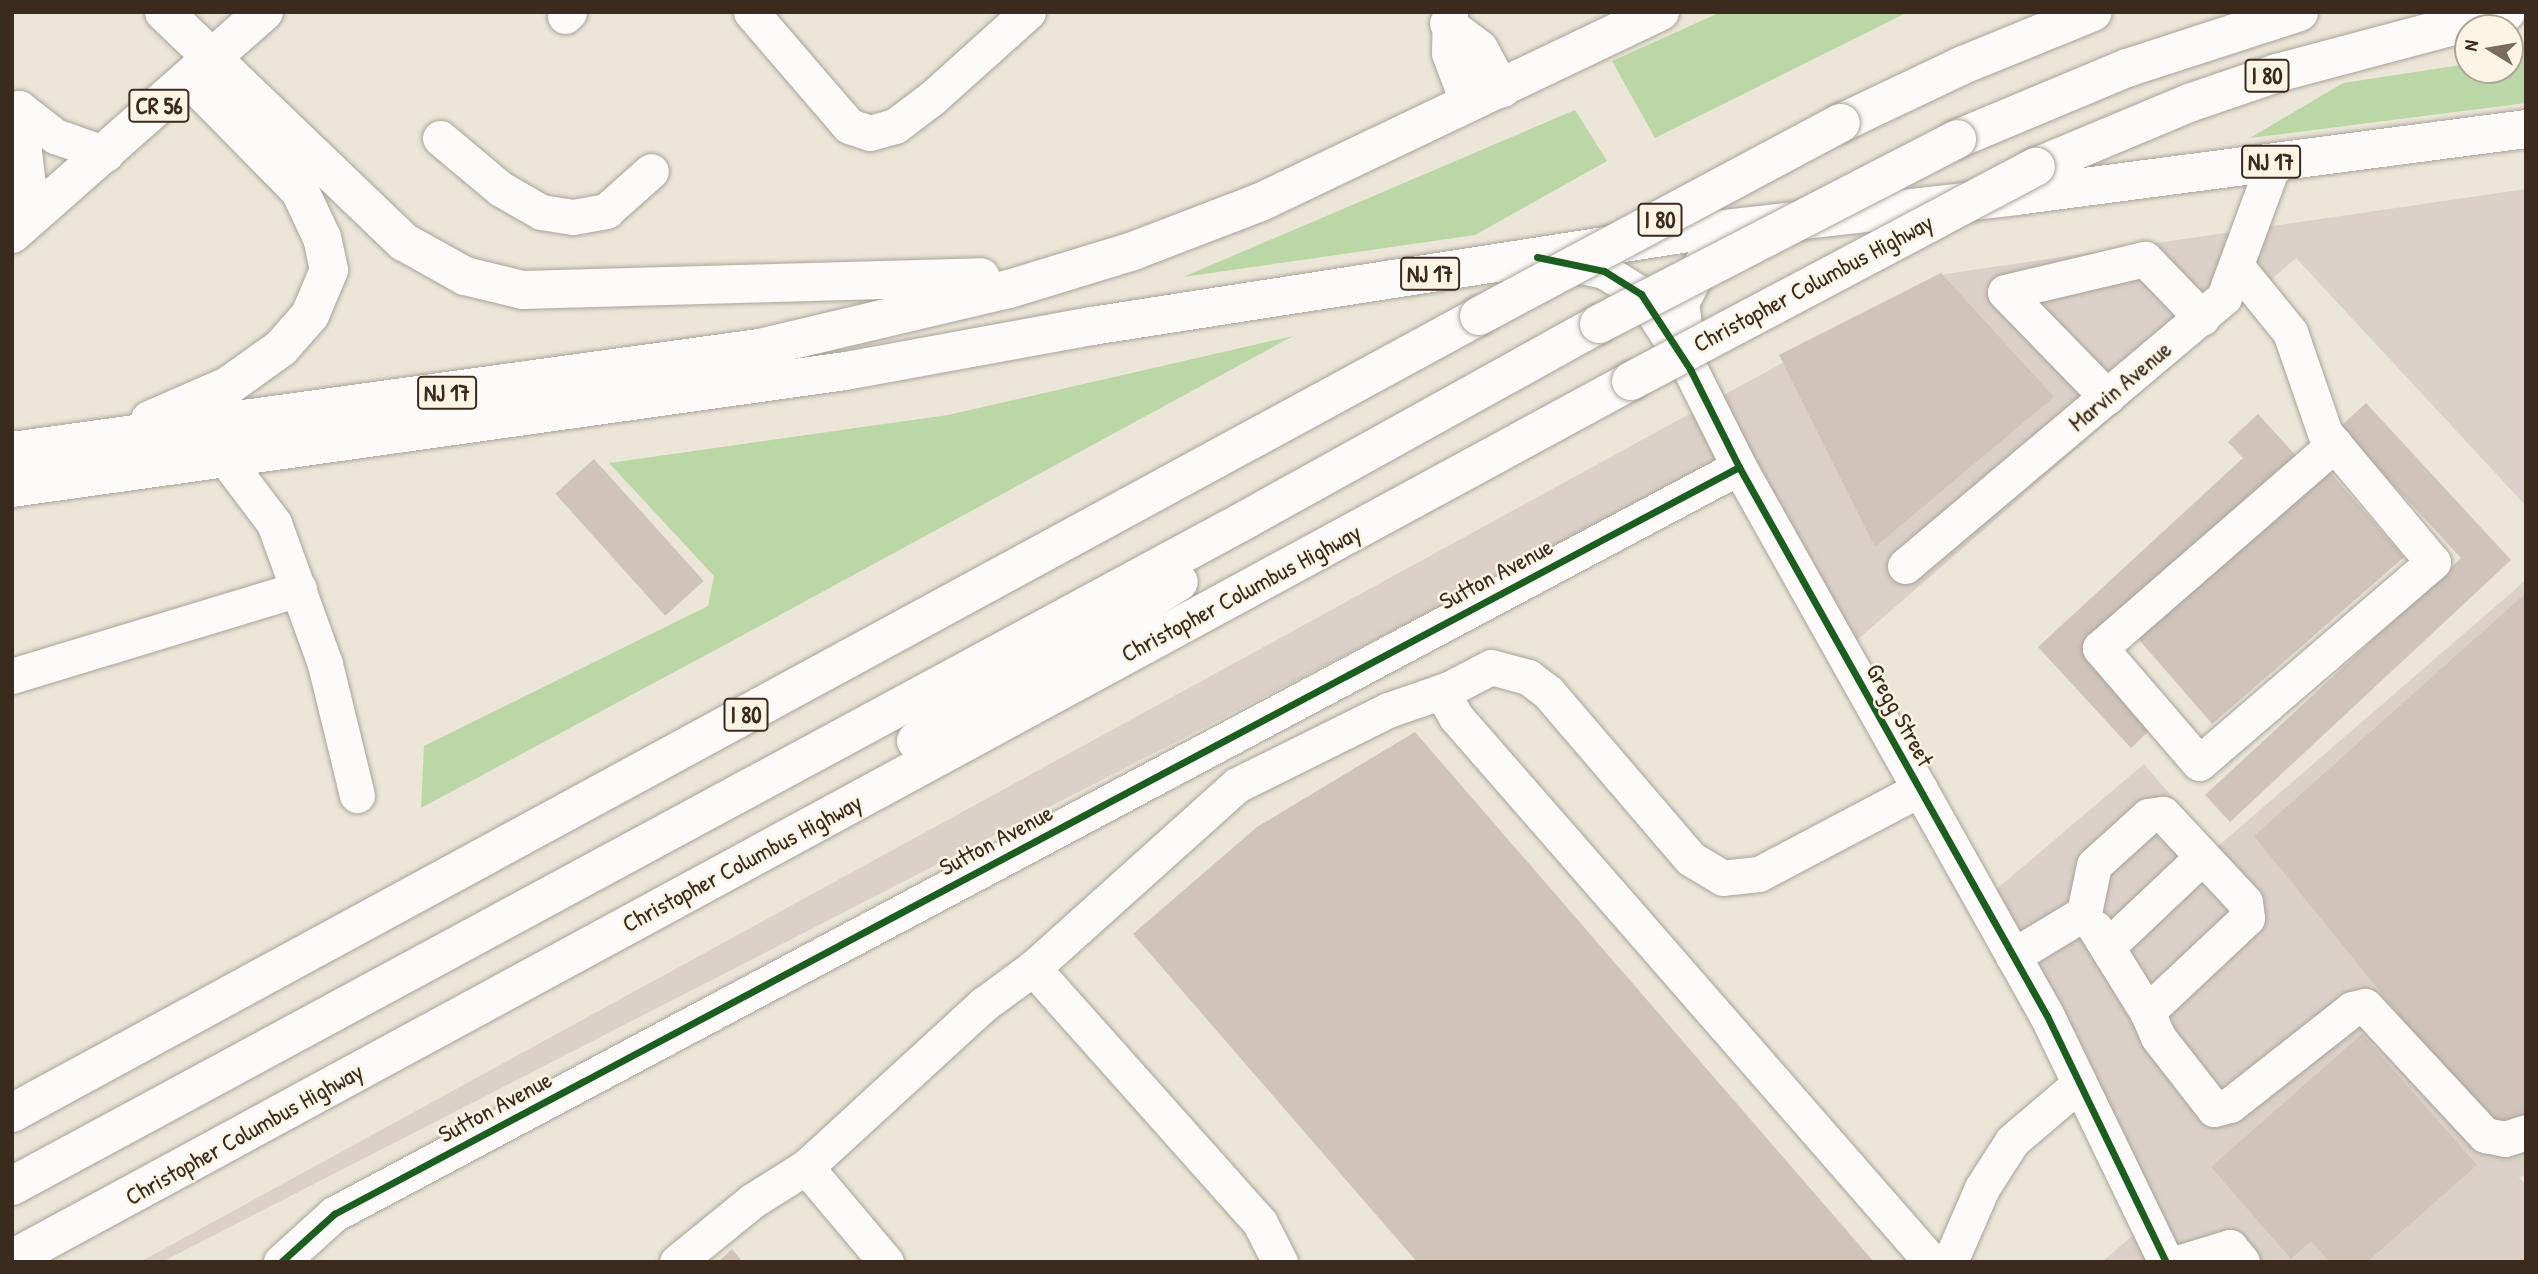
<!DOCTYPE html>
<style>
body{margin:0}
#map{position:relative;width:2538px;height:1274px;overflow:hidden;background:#ebe6d8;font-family:"Patrick Hand",sans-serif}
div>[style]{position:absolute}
.industrial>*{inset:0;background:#dcd1c8}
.green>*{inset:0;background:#bbd7a6}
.building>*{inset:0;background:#d0c3ba;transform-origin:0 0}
.roads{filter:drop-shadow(0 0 2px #a8a399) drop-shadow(0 0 2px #a8a399)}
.minor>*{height:35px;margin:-17.5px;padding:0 17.5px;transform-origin:17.5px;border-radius:17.5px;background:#fcfbf9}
.major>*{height:38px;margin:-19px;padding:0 19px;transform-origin:19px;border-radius:19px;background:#fcfbf9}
.highway>*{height:38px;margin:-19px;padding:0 19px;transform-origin:19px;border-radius:19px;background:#fcfbf9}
.bridges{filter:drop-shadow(0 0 2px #a8a399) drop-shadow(0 0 2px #a8a399)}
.highway-bridge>*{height:38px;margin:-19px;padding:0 19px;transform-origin:19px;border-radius:19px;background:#fcfbf9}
.cycleway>*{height:7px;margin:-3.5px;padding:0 3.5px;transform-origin:3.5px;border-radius:3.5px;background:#1b5e20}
span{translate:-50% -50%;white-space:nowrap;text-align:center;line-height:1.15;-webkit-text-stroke:5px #fcf5e5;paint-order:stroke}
.shield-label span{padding:2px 5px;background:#fcf5e5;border:2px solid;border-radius:5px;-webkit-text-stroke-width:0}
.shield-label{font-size:23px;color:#3b2a1e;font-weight:700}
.street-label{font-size:24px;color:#3b2a1e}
.frame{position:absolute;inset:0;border:14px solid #3b2a1e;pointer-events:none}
.north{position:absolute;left:2454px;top:14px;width:70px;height:70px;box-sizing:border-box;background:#fcf5e5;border:2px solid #afa495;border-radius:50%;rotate:281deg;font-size:19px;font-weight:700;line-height:28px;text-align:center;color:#3b2a1e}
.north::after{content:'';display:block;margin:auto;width:24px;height:32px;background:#796c5f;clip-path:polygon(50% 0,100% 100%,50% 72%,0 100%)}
</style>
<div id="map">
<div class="industrial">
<div style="clip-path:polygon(2526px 189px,2526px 506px,2296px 258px,1848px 648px,1745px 450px,162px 1262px,140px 1262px,1945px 274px)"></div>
<div style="clip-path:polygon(2526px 580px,2526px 1175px,2519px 1177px,2526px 1185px,2526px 1262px,2102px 1262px,2139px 1230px,1980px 903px,2144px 764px,2216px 848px)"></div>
</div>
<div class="green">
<div style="clip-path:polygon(1721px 12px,1908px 12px,1655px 138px,1612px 61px)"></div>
<div style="clip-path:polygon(2526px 55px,2526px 103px,2250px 138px,2343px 83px,2468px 64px,2468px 70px,2510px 70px,2510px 58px)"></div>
<div style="clip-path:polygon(1575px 110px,1607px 161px,1475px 235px,1183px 277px)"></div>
<div style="clip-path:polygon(1293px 336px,732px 641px,421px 808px,424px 746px,708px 606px,714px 576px,609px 463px,948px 415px)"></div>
</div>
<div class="building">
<div style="clip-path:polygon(1941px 273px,2054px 397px,1875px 547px,1779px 355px)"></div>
<div style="clip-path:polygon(2366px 403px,2511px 560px,2230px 822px,2205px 795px,2461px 558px,2340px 427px)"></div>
<div style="clip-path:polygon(2258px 414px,2297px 457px,2088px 650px,2156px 724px,2131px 748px,2038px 647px,2243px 458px,2228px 442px)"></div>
<div style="left:594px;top:459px;width:164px;height:52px;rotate:48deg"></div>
<div style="left:2322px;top:463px;width:125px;height:254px;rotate:49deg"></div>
<div style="clip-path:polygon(2526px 593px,2526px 1118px,2491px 1128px,2254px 836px)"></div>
<div style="clip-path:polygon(1415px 732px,1874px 1262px,1417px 1262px,1133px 934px,1257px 827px)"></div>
<div style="clip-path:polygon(2362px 1034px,2477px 1165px,2367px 1262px,2330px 1262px,2311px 1241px,2291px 1259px,2211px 1167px)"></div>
<div style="clip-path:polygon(732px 1249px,743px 1262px,718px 1262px)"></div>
</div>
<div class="roads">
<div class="minor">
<div style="left:751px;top:12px;width:150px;rotate:49.3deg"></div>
<div style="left:849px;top:126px;width:22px;rotate:18deg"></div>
<div style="left:870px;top:133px;width:26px;rotate:-16deg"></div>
<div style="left:895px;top:126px;width:46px;rotate:-37.1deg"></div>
<div style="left:932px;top:98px;width:129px;rotate:-41.9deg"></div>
<div style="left:1450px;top:12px;width:41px;rotate:91.4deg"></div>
<div style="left:1449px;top:53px;width:54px;rotate:69.6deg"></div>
<div style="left:565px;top:16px;width:6px;rotate:-45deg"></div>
<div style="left:1447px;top:23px;width:41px;rotate:37.1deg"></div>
<div style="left:1480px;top:48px;width:47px;rotate:61.8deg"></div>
<div style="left:19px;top:108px;width:96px;rotate:83.4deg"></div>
<div style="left:30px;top:203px;width:19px;rotate:102deg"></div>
<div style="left:19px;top:108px;width:46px;rotate:37.9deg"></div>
<div style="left:55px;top:136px;width:54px;rotate:19.4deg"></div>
<div style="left:440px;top:138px;width:80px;rotate:39.9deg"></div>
<div style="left:501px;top:189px;width:46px;rotate:29.9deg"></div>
<div style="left:541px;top:212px;width:32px;rotate:9deg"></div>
<div style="left:573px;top:217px;width:34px;rotate:-10deg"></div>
<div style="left:606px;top:211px;width:60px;rotate:-41.6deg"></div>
<div style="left:1557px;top:261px;width:48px;rotate:12deg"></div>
<div style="left:1604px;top:271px;width:44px;rotate:31.9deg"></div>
<div style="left:1641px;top:294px;width:90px;rotate:56.8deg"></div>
<div style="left:1690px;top:369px;width:110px;rotate:63.4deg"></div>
<div style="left:1739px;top:467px;width:629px;rotate:60.71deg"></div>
<div style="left:2047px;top:1016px;width:273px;rotate:64.2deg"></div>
<div style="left:2237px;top:267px;width:84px;rotate:50.8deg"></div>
<div style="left:2290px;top:332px;width:107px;rotate:70.9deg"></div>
<div style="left:2325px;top:433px;width:168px;rotate:50.1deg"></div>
<div style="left:2433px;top:562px;width:308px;rotate:139.3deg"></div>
<div style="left:2199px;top:763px;width:152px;rotate:-130.7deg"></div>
<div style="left:2100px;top:648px;width:311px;rotate:-41deg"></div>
<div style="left:1689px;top:359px;width:57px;rotate:-98.1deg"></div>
<div style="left:1681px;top:303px;width:48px;rotate:-62.9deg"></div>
<div style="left:2107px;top:397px;width:146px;rotate:-134.2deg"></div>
<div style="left:2005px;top:292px;width:144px;rotate:-13.3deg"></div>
<div style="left:2145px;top:259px;width:82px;rotate:46deg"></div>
<div style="left:224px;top:457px;width:83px;rotate:52.9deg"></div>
<div style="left:274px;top:523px;width:150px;rotate:70.1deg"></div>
<div style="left:325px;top:664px;width:135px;rotate:76.3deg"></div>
<div style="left:1905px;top:566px;width:417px;rotate:-40.1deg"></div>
<div style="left:2224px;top:297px;width:144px;rotate:-69.7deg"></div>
<div style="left:12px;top:676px;width:300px;rotate:-16.9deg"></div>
<div style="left:1920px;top:789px;width:182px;rotate:152.2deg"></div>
<div style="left:1759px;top:874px;width:36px;rotate:174deg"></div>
<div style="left:1723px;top:878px;width:37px;rotate:-149deg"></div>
<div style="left:1691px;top:859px;width:220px;rotate:-130.6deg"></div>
<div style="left:1548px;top:692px;width:25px;rotate:-143deg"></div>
<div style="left:1528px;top:677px;width:38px;rotate:-165deg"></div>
<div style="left:1491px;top:667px;width:47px;rotate:152.4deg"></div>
<div style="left:1449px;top:689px;width:12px;rotate:99deg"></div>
<div style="left:1447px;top:701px;width:18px;rotate:61deg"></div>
<div style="left:1456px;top:717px;width:718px;rotate:48.9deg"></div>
<div style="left:1928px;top:1258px;width:10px;rotate:24deg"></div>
<div style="left:2095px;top:928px;width:99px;rotate:58.2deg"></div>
<div style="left:2108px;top:946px;width:129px;rotate:-43.4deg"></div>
<div style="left:2013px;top:956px;width:83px;rotate:-31.2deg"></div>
<div style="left:2084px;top:913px;width:49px;rotate:-78.2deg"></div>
<div style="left:2094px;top:865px;width:73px;rotate:-42.2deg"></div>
<div style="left:2148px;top:816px;width:15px;rotate:-8deg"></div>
<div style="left:2163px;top:814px;width:120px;rotate:47deg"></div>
<div style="left:2245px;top:902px;width:16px;rotate:83deg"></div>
<div style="left:2247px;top:918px;width:137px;rotate:136.8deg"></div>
<div style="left:2147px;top:1012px;width:27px;rotate:66deg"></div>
<div style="left:2158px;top:1037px;width:91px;rotate:52.1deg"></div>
<div style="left:2214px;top:1109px;width:16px;rotate:-14deg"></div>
<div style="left:2230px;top:1105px;width:155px;rotate:-38.2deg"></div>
<div style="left:2352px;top:1009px;width:13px;rotate:-13deg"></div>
<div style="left:2365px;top:1006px;width:176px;rotate:47.1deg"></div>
<div style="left:2485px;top:1135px;width:20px;rotate:11deg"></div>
<div style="left:2505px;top:1139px;width:22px;rotate:-18deg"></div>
<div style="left:1033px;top:968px;width:341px;rotate:48.3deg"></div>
<div style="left:1260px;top:1223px;width:44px;rotate:62.9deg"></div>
<div style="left:281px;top:1262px;width:72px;rotate:-42.2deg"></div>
<div style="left:334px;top:1214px;width:1591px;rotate:-28deg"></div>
<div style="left:677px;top:1262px;width:97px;rotate:-39.1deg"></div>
<div style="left:752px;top:1201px;width:64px;rotate:-32.2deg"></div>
<div style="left:886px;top:1262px;width:124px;rotate:-130.1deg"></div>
<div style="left:806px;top:1167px;width:241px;rotate:-42.5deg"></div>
<div style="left:984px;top:1004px;width:61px;rotate:-36.3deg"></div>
<div style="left:1033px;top:968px;width:274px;rotate:-41.9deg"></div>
<div style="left:1237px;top:785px;width:169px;rotate:-26.4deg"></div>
<div style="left:1388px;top:710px;width:65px;rotate:-19deg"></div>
<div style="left:1944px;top:1262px;width:9px;rotate:-32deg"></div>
<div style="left:1952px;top:1257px;width:75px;rotate:-66.5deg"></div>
<div style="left:1982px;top:1188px;width:56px;rotate:-57.4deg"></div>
<div style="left:2012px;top:1141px;width:88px;rotate:-40.4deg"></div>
<div style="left:2181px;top:1262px;width:51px;rotate:-17deg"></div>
<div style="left:2230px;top:1247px;width:19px;rotate:51deg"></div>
</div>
<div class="major">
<div style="left:164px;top:12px;width:68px;rotate:43.8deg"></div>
<div style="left:12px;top:234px;width:336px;rotate:-41.4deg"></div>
</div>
<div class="highway">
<div style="left:213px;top:59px;width:265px;rotate:43.8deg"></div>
<div style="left:404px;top:242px;width:70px;rotate:29.1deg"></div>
<div style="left:465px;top:276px;width:60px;rotate:13.6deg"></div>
<div style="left:523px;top:290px;width:458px;rotate:-1.6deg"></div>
<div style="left:1841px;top:123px;width:135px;rotate:-25.4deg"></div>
<div style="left:1963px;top:65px;width:140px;rotate:-22.2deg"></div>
<div style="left:1957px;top:139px;width:184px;rotate:-22.7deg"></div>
<div style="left:2127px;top:68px;width:181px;rotate:-18deg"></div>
<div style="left:2036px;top:167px;width:166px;rotate:-22.7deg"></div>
<div style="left:2189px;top:103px;width:93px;rotate:-18.8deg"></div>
<div style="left:2277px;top:73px;width:237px;rotate:-14.9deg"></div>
<div style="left:150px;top:420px;width:85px;rotate:-23.6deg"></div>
<div style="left:228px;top:386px;width:65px;rotate:-35.6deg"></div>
<div style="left:281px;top:348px;width:44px;rotate:-48.7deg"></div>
<div style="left:310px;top:315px;width:49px;rotate:-67.1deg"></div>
<div style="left:329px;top:270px;width:33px;rotate:-102deg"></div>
<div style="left:322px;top:238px;width:52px;rotate:-115.1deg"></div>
<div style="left:300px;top:191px;width:157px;rotate:-134.5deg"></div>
<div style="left:12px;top:451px;width:754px;rotate:-7.85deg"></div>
<div style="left:759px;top:348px;width:257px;rotate:-13.3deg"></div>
<div style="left:1009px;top:289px;width:130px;rotate:-17deg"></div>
<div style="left:1133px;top:251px;width:139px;rotate:-21deg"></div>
<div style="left:1263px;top:201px;width:440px;rotate:-25.5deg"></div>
<div style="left:12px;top:488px;width:842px;rotate:-7.99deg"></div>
<div style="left:846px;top:371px;width:250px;rotate:-10.4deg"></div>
<div style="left:1092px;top:326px;width:603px;rotate:-8.87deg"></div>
<div style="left:1688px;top:233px;width:330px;rotate:-6.4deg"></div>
<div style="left:2016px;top:196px;width:514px;rotate:-7.48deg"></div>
<div style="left:916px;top:741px;width:307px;rotate:-31.2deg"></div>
<div style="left:12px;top:1113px;width:1670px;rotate:-28.51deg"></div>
<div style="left:12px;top:1186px;width:1404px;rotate:-28.37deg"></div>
<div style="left:1247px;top:519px;width:402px;rotate:-29deg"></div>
<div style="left:12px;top:1259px;width:1842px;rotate:-28.47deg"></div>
</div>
</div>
<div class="bridges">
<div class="highway-bridge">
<div style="left:1479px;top:316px;width:410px;rotate:-28.1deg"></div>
<div style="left:1599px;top:324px;width:403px;rotate:-27.3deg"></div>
<div style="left:1631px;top:381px;width:458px;rotate:-27.9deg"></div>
</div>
</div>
<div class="cycleway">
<div style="left:1537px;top:257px;width:68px;rotate:11.8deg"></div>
<div style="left:1604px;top:271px;width:44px;rotate:31.9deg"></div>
<div style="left:1641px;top:294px;width:90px;rotate:56.8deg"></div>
<div style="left:1690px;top:369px;width:110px;rotate:63.4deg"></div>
<div style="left:1739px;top:467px;width:629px;rotate:60.71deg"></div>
<div style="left:2047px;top:1016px;width:273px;rotate:64.2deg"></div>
<div style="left:281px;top:1262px;width:72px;rotate:-42.2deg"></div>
<div style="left:334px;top:1214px;width:1591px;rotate:-28deg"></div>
</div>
<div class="shield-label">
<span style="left:2267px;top:76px">I 80</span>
<span style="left:159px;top:106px">CR 56</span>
<span style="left:2271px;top:162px">NJ 17</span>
<span style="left:1660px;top:220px">I 80</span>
<span style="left:1430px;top:274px">NJ 17</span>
<span style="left:447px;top:393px">NJ 17</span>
<span style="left:746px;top:715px">I 80</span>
</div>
<div class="street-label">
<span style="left:1813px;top:283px;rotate:-28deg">Christopher Columbus Highway</span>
<span style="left:2120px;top:386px;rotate:-40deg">Marvin Avenue</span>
<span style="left:1496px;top:574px;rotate:-28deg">Sutton Avenue</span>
<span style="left:1241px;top:593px;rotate:-28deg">Christopher Columbus Highway</span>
<span style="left:1900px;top:715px;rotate:61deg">Gregg Street</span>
<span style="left:996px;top:840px;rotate:-28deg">Sutton Avenue</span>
<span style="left:742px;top:863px;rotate:-28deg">Christopher Columbus Highway</span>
<span style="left:495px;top:1107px;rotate:-28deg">Sutton Avenue</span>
<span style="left:244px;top:1134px;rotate:-29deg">Christopher Columbus Highway</span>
</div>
<div class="frame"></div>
<div class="north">N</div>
</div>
